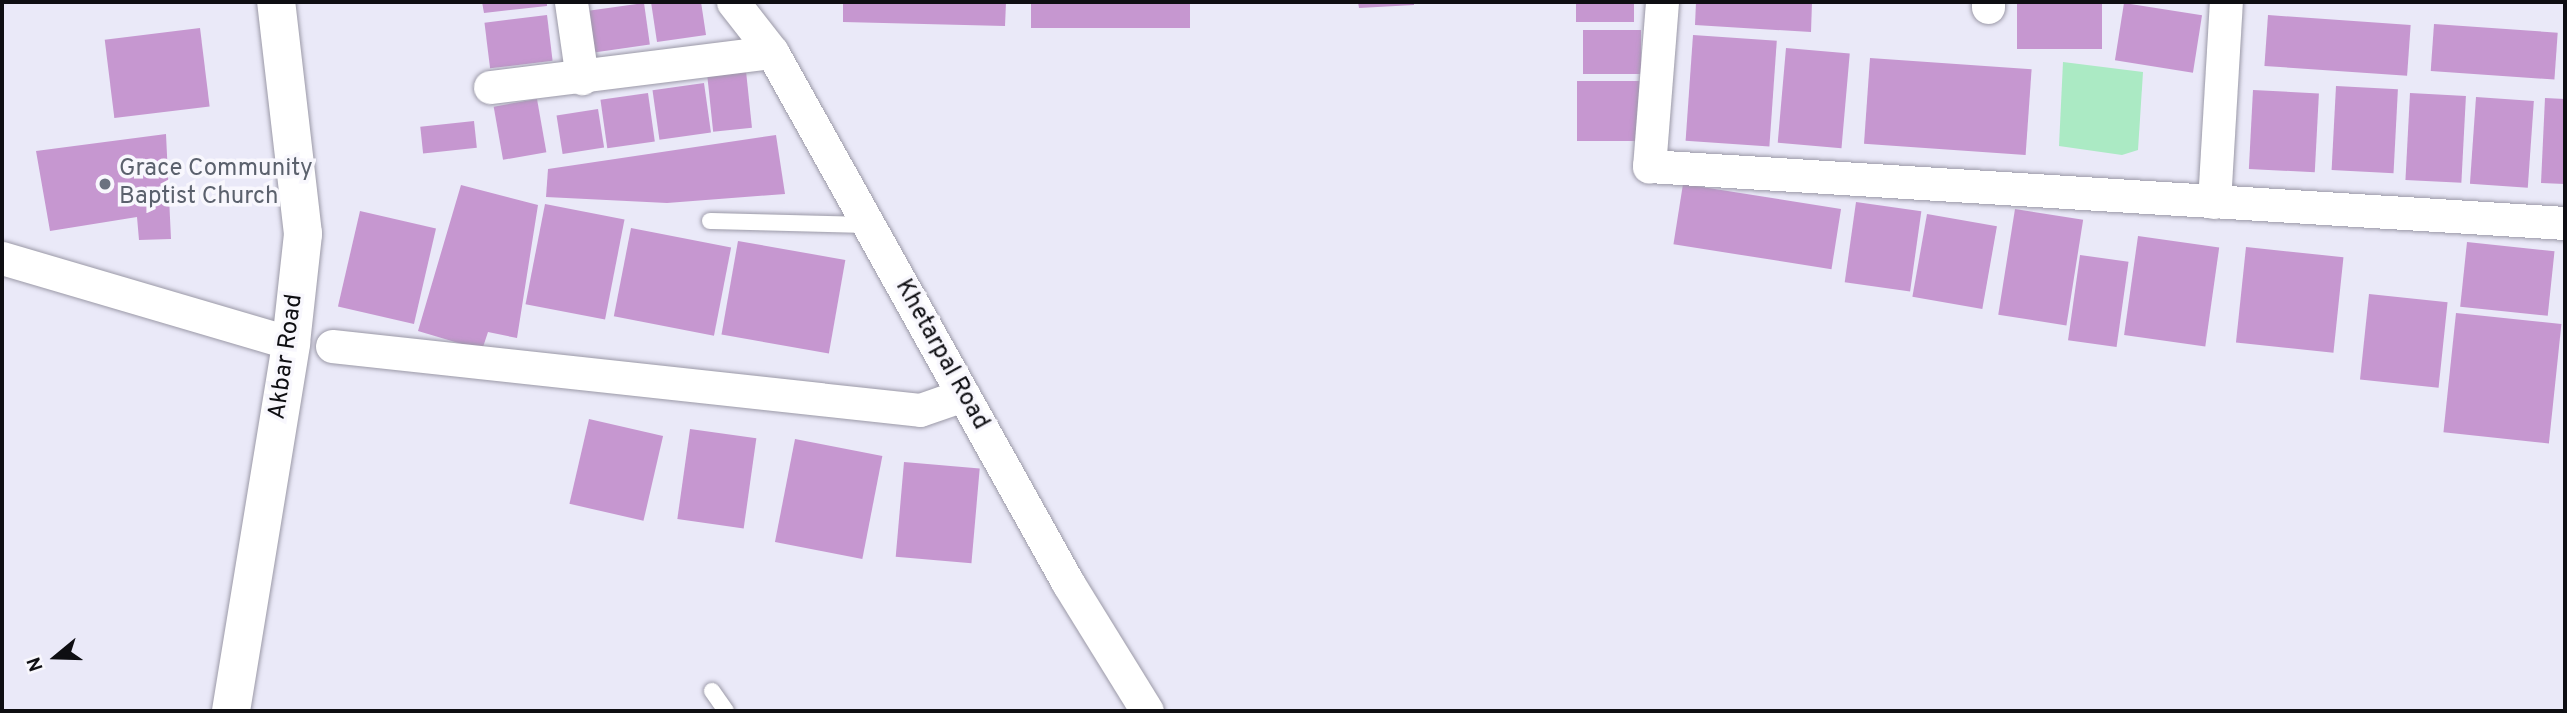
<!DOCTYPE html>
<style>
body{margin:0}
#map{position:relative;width:2567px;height:713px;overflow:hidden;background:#eae9f8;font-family:Overpass,sans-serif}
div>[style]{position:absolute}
.green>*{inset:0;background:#abeac4}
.building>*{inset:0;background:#c697d0;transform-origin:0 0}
.roads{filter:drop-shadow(0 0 2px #9b99a7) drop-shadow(0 0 2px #9b99a7)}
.service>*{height:16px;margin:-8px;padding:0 8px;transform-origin:8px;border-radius:8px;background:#fff}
.minor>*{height:33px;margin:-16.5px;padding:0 16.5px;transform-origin:16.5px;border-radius:16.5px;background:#fff}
.tertiary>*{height:38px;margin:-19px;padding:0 19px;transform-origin:19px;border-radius:19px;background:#fff}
.dots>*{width:19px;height:19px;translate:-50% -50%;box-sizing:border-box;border:4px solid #f8f7fd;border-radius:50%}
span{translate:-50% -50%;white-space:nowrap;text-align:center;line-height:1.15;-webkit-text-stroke:7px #f8f7fd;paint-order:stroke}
.worship-label{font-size:24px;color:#5b616d}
.left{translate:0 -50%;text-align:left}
.street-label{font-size:24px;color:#0e0e12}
.frame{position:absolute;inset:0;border:4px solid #0e0e12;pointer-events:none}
.north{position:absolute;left:21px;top:622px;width:70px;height:70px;-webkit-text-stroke:5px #f8f7fd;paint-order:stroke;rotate:251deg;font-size:19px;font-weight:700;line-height:28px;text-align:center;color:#0e0e12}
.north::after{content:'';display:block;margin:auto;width:24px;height:32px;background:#0e0e12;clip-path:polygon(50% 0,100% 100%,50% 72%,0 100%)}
</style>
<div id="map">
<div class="green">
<div style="clip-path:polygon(2063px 62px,2143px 72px,2138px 150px,2122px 155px,2059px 146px)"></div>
</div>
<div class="building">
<div style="clip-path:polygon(482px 2px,547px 2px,547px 6px,484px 13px)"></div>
<div style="clip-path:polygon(651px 2px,701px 2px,706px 35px,657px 42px)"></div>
<div style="clip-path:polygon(843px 2px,1006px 2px,1005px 26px,843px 22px)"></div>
<div style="left:1031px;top:2px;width:159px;height:26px"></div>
<div style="clip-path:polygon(1358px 2px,1414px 2px,1414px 5px,1359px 8px)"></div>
<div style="left:1576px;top:2px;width:58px;height:20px"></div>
<div style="clip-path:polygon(1696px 2px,1812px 2px,1811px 32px,1695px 25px)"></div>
<div style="left:2017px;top:2px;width:85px;height:47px"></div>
<div style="left:644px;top:3px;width:42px;height:58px;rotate:82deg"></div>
<div style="left:2124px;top:3px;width:79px;height:58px;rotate:9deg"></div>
<div style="left:547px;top:15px;width:46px;height:63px;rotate:83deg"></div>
<div style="left:2268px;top:15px;width:143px;height:51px;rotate:4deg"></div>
<div style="left:2434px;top:24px;width:124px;height:47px;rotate:4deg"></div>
<div style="left:200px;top:28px;width:79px;height:96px;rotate:83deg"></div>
<div style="left:1641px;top:30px;width:44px;height:58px;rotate:90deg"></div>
<div style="left:1693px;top:35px;width:84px;height:106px;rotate:4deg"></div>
<div style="left:1786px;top:48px;width:64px;height:95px;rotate:5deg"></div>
<div style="left:1870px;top:58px;width:162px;height:86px;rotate:4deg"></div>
<div style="left:746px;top:71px;width:57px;height:39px;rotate:84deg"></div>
<div style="left:1577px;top:81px;width:63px;height:60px"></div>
<div style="left:704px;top:83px;width:50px;height:52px;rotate:82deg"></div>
<div style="left:2336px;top:86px;width:62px;height:84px;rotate:3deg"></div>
<div style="left:2253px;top:90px;width:66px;height:79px;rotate:3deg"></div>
<div style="left:648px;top:93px;width:49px;height:48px;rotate:82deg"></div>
<div style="left:2410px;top:93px;width:56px;height:87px;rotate:3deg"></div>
<div style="left:2476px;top:97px;width:58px;height:87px;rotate:4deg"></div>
<div style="clip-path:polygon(2545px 98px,2565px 99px,2565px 184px,2541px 183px)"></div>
<div style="left:537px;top:99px;width:54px;height:44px;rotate:80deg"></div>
<div style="left:598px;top:109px;width:39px;height:42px;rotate:81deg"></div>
<div style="left:474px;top:121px;width:27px;height:54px;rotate:84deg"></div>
<div style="clip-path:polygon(166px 134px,171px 239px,139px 240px,137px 217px,50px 231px,36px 151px)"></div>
<div style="clip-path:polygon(776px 135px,785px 194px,667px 203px,546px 197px,548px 169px)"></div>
<div style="left:1683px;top:184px;width:160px;height:61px;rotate:9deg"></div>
<div style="clip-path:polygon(461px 185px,538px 205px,517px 338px,488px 332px,482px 350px,418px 331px)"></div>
<div style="left:1856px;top:202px;width:66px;height:81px;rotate:8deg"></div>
<div style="left:545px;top:204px;width:81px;height:102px;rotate:11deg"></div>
<div style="left:2015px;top:209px;width:69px;height:107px;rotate:9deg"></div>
<div style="left:360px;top:211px;width:78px;height:98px;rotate:13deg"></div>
<div style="left:1927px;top:214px;width:71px;height:84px;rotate:10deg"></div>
<div style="left:631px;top:228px;width:102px;height:90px;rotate:11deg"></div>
<div style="left:2138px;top:236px;width:82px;height:100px;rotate:8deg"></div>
<div style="left:738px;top:241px;width:109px;height:95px;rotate:10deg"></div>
<div style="left:2467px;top:242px;width:88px;height:65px;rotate:6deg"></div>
<div style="left:2246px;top:247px;width:98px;height:96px;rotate:6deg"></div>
<div style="left:2080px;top:255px;width:49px;height:86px;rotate:8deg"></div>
<div style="left:2369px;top:294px;width:79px;height:86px;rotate:6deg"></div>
<div style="left:2456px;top:313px;width:106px;height:120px;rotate:6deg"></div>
<div style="left:589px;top:419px;width:76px;height:87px;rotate:13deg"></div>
<div style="left:690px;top:429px;width:67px;height:91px;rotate:8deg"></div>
<div style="left:795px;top:439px;width:89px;height:105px;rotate:11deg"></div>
<div style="left:904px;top:462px;width:76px;height:95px;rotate:5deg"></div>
</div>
<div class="roads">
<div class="service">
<div style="left:710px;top:221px;width:158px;rotate:1.5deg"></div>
<div style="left:712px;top:691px;width:24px;rotate:55deg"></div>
</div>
<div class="minor">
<div style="left:571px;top:2px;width:77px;rotate:81.8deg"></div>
<div style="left:733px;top:2px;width:63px;rotate:52deg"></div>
<div style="left:772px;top:52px;width:608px;rotate:60.86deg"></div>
<div style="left:1068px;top:583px;width:150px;rotate:58.3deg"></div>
<div style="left:1662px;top:2px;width:165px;rotate:94.5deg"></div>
<div style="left:1649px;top:166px;width:918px;rotate:3.56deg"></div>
<div style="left:1988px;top:7px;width:5px;rotate:-90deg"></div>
<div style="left:490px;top:87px;width:284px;rotate:-7.1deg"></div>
<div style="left:2214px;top:202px;width:200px;rotate:-86.6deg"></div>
<div style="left:2px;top:258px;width:301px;rotate:16.4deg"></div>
<div style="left:332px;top:346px;width:591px;rotate:6.21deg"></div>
<div style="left:920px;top:410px;width:46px;rotate:-19.2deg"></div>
</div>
<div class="tertiary">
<div style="left:231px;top:711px;width:373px;rotate:-80.7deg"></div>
<div style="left:291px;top:343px;width:110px;rotate:-83.7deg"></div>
<div style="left:303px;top:234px;width:234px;rotate:-96.6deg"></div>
</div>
</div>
<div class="dots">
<div style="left:105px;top:184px;background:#6b7280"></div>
</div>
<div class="worship-label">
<span class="left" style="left:119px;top:184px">Grace Community<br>Baptist Church</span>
</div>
<div class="street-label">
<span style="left:941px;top:355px;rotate:61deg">Khetarpal Road</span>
<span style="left:287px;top:357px;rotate:-82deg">Akbar Road</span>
</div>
<div class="frame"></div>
<div class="north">N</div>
</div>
